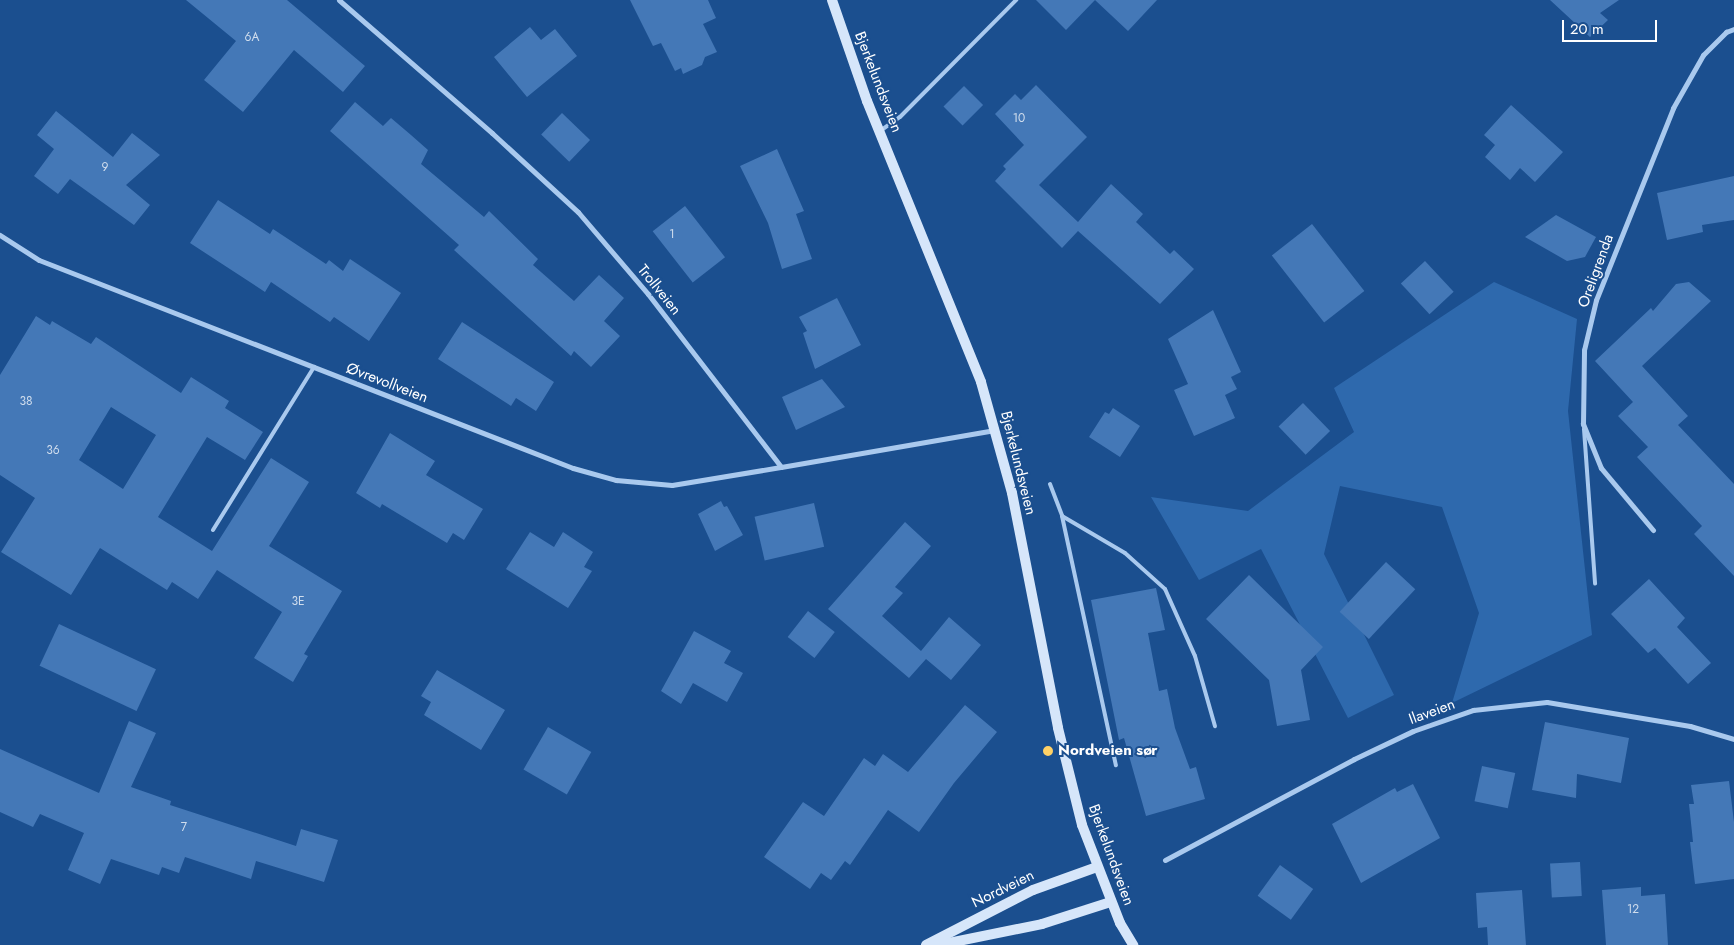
<!DOCTYPE html>
<meta charset="utf-8">
<style>
body{margin:0}
#map{position:relative;width:1734px;height:945px;overflow:hidden;background:#1b4f8f;font-family:Jost,sans-serif}
div>[style]{position:absolute}
.green>*{inset:0;background:#2e69ad}
.building>*{inset:0;background:#4478b7;transform-origin:0 0}
.lane>*{height:4px;margin:-2px;padding:0 2px;transform-origin:2px;border-radius:2px;background:#a9c9ee}
.street>*{height:5px;margin:-2.5px;padding:0 2.5px;transform-origin:2.5px;border-radius:2.5px;background:#a9c9ee}
.secondary>*{height:10px;margin:-5px;padding:0 5px;transform-origin:5px;border-radius:5px;background:#d6e6fa}
.dots>*{width:14px;height:14px;translate:-50% -50%;box-sizing:border-box;border:2px solid #1b4f8f;border-radius:50%}
span{translate:-50% -50%;white-space:nowrap;text-align:center;line-height:1.15;-webkit-text-stroke:4px #1b4f8f;paint-order:stroke}
.number-label{font-size:12px;color:#d0dded}
.number-label span{-webkit-text-stroke-width:0}
.street-label{font-size:15px;color:#fff}
.poi-label{font-size:15px;color:#fff;font-weight:700}
.left{translate:0 -50%;text-align:left}
.scale{position:absolute;left:1562px;top:20px;width:95px;height:22px;box-sizing:border-box;border:2px solid #fff;border-top:0;padding-left:6px;font-size:15px;line-height:18px;white-space:nowrap;color:#fff;-webkit-text-stroke:4px #1b4f8f;paint-order:stroke}
</style>
<div id="map">
<div class="green">
<div style="clip-path:polygon(1494px 282px,1577px 319px,1568px 411px,1592px 635px,1452px 703px,1479px 613px,1442px 507px,1340px 486px,1324px 554px,1394px 695px,1348px 718px,1261px 549px,1199px 580px,1151px 497px,1248px 511px,1354px 432px,1334px 388px)"></div>
</div>
<div class="building">
<div style="clip-path:polygon(186px 0,287px 0,365px 66px,343px 92px,294px 50px,243px 112px,204px 80px,236px 41px)"></div>
<div style="clip-path:polygon(630px 0,708px 0,716px 18px,703px 24px,717px 52px,705px 57px,702px 65px,683px 74px,681px 68px,675px 71px,661px 43px,653px 46px)"></div>
<div style="clip-path:polygon(1036px 0,1095px 0,1066px 30px)"></div>
<div style="clip-path:polygon(1095px 0,1157px 0,1128px 31px)"></div>
<div style="clip-path:polygon(1550px 0,1619px 0,1600px 13px,1608px 20px,1590px 37px)"></div>
<div style="clip-path:polygon(530px 27px,541px 40px,555px 29px,577px 56px,527px 97px,494px 57px)"></div>
<div style="clip-path:polygon(1036px 85px,1087px 137px,1039px 185px,1078px 222px,1111px 184px,1143px 214px,1136px 222px,1170px 254px,1174px 250px,1194px 269px,1160px 304px,1078px 231px,1062px 248px,995px 181px,1006px 169px,1003px 166px,1024px 145px,995px 114px,1015px 94px,1021px 100px)"></div>
<div style="left:964px;top:86px;width:27px;height:29px;rotate:45deg"></div>
<div style="clip-path:polygon(355px 102px,383px 126px,391px 118px,411px 135px,428px 150px,421px 164px,484px 217px,489px 211px,538px 259px,533px 265px,574px 301px,599px 275px,624px 298px,604px 321px,620px 336px,591px 367px,574px 351px,571px 356px,454px 250px,459px 245px,330px 131px)"></div>
<div style="clip-path:polygon(1511px 105px,1563px 152px,1535px 182px,1520px 168px,1510px 180px,1485px 157px,1495px 145px,1484px 135px)"></div>
<div style="clip-path:polygon(56px 111px,113px 157px,132px 133px,160px 155px,126px 185px,150px 205px,134px 225px,70px 179px,58px 194px,34px 176px,54px 149px,37px 135px)"></div>
<div style="left:562px;top:113px;width:39px;height:30px;rotate:44deg"></div>
<div style="clip-path:polygon(777px 149px,804px 211px,796px 214px,812px 259px,782px 269px,768px 223px,740px 166px)"></div>
<div style="clip-path:polygon(1734px 176px,1734px 220px,1702px 225px,1703px 232px,1667px 240px,1657px 193px)"></div>
<div style="clip-path:polygon(218px 200px,270px 234px,273px 229px,326px 264px,329px 260px,343px 271px,350px 259px,401px 293px,369px 341px,334px 317px,330px 322px,271px 282px,265px 292px,190px 243px)"></div>
<div style="left:685px;top:206px;width:65px;height:41px;rotate:52deg"></div>
<div style="clip-path:polygon(1556px 215px,1596px 237px,1585px 257px,1567px 261px,1525px 237px)"></div>
<div style="left:1312px;top:224px;width:85px;height:51px;rotate:52deg"></div>
<div style="left:1425px;top:261px;width:42px;height:33px;rotate:47deg"></div>
<div style="clip-path:polygon(1689px 282px,1711px 301px,1642px 366px,1688px 416px,1678px 425px,1734px 484px,1734px 576px,1694px 534px,1702px 526px,1637px 457px,1648px 447px,1618px 416px,1633px 402px,1595px 361px,1651px 308px,1653px 311px,1676px 284px)"></div>
<div style="clip-path:polygon(837px 298px,861px 345px,815px 369px,803px 333px,807px 331px,799px 317px)"></div>
<div style="clip-path:polygon(1213px 310px,1241px 372px,1231px 377px,1237px 389px,1225px 395px,1235px 418px,1194px 436px,1174px 390px,1188px 384px,1168px 339px)"></div>
<div style="clip-path:polygon(evenodd,36px 316px,50px 325px,52px 321px,91px 344px,96px 337px,181px 393px,191px 377px,229px 401px,225px 408px,263px 432px,245px 460px,207px 437px,158px 517px,212px 551px,271px 458px,309px 482px,269px 546px,342px 591px,304px 654px,308px 656px,293px 682px,254px 658px,282px 612px,217px 570px,198px 599px,172px 582px,167px 590px,100px 548px,71px 595px,1px 552px,35px 498px,0 475px,0 375px,36px 316px,111px 407px,156px 435px,123px 489px,79px 460px,111px 407px)"></div>
<div style="clip-path:polygon(462px 322px,554px 382px,536px 411px,516px 398px,511px 406px,438px 359px)"></div>
<div style="clip-path:polygon(822px 379px,845px 407px,796px 430px,782px 397px)"></div>
<div style="left:1303px;top:403px;width:39px;height:34px;rotate:46deg"></div>
<div style="clip-path:polygon(1113px 408px,1140px 426px,1120px 457px,1089px 437px,1105px 412px,1109px 414px)"></div>
<div style="clip-path:polygon(390px 433px,435px 461px,426px 475px,483px 509px,464px 540px,453px 533px,447px 543px,382px 504px,380px 508px,356px 493px)"></div>
<div style="clip-path:polygon(721px 501px,724px 507px,727px 506px,743px 535px,715px 551px,698px 514px)"></div>
<div style="left:814px;top:503px;width:45px;height:61px;rotate:77deg"></div>
<div style="clip-path:polygon(905px 522px,931px 546px,895px 587px,903px 593px,882px 616px,921px 651px,949px 617px,981px 645px,951px 680px,926px 659px,909px 678px,828px 609px)"></div>
<div style="clip-path:polygon(530px 532px,554px 547px,563px 532px,593px 552px,584px 567px,592px 571px,568px 608px,506px 569px)"></div>
<div style="left:1386px;top:562px;width:40px;height:68px;rotate:43deg"></div>
<div style="clip-path:polygon(1249px 575px,1323px 647px,1301px 670px,1310px 720px,1277px 726px,1269px 680px,1206px 619px)"></div>
<div style="clip-path:polygon(1649px 579px,1685px 618px,1677px 627px,1711px 663px,1688px 684px,1655px 648px,1648px 653px,1611px 614px)"></div>
<div style="clip-path:polygon(1156px 588px,1165px 630px,1148px 633px,1159px 691px,1167px 689px,1175px 728px,1190px 769px,1196px 767px,1205px 799px,1146px 816px,1124px 738px,1119px 740px,1091px 600px)"></div>
<div style="left:808px;top:611px;width:34px;height:33px;rotate:38deg"></div>
<div style="left:59px;top:624px;width:107px;height:46px;rotate:25deg"></div>
<div style="clip-path:polygon(694px 631px,731px 651px,724px 663px,743px 673px,727px 702px,693px 683px,681px 704px,661px 691px)"></div>
<div style="clip-path:polygon(437px 670px,505px 710px,481px 750px,424px 715px,431px 702px,421px 696px)"></div>
<div style="clip-path:polygon(965px 705px,997px 732px,954px 783px,919px 832px,888px 810px,850px 865px,845px 861px,831px 880px,821px 873px,810px 889px,764px 857px,803px 802px,824px 816px,864px 758px,875px 766px,883px 754px,908px 772px)"></div>
<div style="clip-path:polygon(129px 721px,156px 733px,131px 787px,171px 801px,170px 805px,296px 846px,301px 829px,338px 840px,324px 882px,256px 861px,251px 879px,185px 857px,179px 873px,162px 867px,159px 875px,111px 859px,100px 884px,68px 870px,84px 833px,40px 814px,33px 827px,0 812px,0 749px,99px 793px)"></div>
<div style="clip-path:polygon(1545px 722px,1629px 738px,1621px 783px,1577px 774px,1576px 798px,1532px 790px)"></div>
<div style="left:548px;top:727px;width:50px;height:49px;rotate:30deg"></div>
<div style="left:1482px;top:766px;width:34px;height:36px;rotate:12deg"></div>
<div style="clip-path:polygon(1729px 781px,1734px 822px,1734px 879px,1695px 884px,1690px 842px,1693px 842px,1689px 804px,1694px 804px,1691px 785px)"></div>
<div style="clip-path:polygon(1413px 784px,1440px 838px,1361px 883px,1332px 824px,1395px 788px,1397px 792px)"></div>
<div style="left:1580px;top:862px;width:34px;height:30px;rotate:87deg"></div>
<div style="left:1280px;top:865px;width:41px;height:38px;rotate:36deg"></div>
<div style="clip-path:polygon(1641px 887px,1641px 896px,1665px 894px,1668px 945px,1606px 945px,1602px 890px)"></div>
<div style="clip-path:polygon(1522px 890px,1526px 945px,1488px 945px,1487px 927px,1478px 928px,1476px 893px)"></div>
</div>
<div class="lane">
<div style="left:880px;top:131px;width:24px;rotate:-35deg"></div>
<div style="left:900px;top:117px;width:165px;rotate:-45.2deg"></div>
<div style="left:1584px;top:429px;width:155px;rotate:85.9deg"></div>
<div style="left:1050px;top:484px;width:34px;rotate:69deg"></div>
<div style="left:1062px;top:516px;width:255px;rotate:77.8deg"></div>
<div style="left:1062px;top:516px;width:73px;rotate:30.4deg"></div>
<div style="left:1125px;top:553px;width:54px;rotate:42deg"></div>
<div style="left:1165px;top:589px;width:73px;rotate:65.9deg"></div>
<div style="left:1195px;top:656px;width:73px;rotate:74.1deg"></div>
<div style="left:213px;top:530px;width:192px;rotate:-58.2deg"></div>
</div>
<div class="street">
<div style="left:339px;top:0;width:203px;rotate:41deg"></div>
<div style="left:492px;top:133px;width:117px;rotate:42.6deg"></div>
<div style="left:578px;top:212px;width:108px;rotate:49.5deg"></div>
<div style="left:648px;top:294px;width:218px;rotate:52.4deg"></div>
<div style="left:781px;top:467px;width:217px;rotate:-9.8deg"></div>
<div style="left:0;top:235px;width:46px;rotate:32.7deg"></div>
<div style="left:39px;top:260px;width:573px;rotate:21.28deg"></div>
<div style="left:573px;top:468px;width:45px;rotate:15.6deg"></div>
<div style="left:616px;top:480px;width:56px;rotate:5.1deg"></div>
<div style="left:672px;top:485px;width:110px;rotate:-9.4deg"></div>
<div style="left:1653px;top:530px;width:81px;rotate:-130deg"></div>
<div style="left:1601px;top:468px;width:48px;rotate:-112.2deg"></div>
<div style="left:1583px;top:424px;width:74px;rotate:-89.2deg"></div>
<div style="left:1584px;top:350px;width:51px;rotate:-76.5deg"></div>
<div style="left:1596px;top:300px;width:207px;rotate:-68.1deg"></div>
<div style="left:1673px;top:108px;width:61px;rotate:-60.5deg"></div>
<div style="left:1703px;top:55px;width:33px;rotate:-45deg"></div>
<div style="left:1726px;top:32px;width:9px;rotate:-21deg"></div>
<div style="left:1165px;top:860px;width:214px;rotate:-28.1deg"></div>
<div style="left:1354px;top:759px;width:65px;rotate:-25.4deg"></div>
<div style="left:1413px;top:731px;width:64px;rotate:-19.3deg"></div>
<div style="left:1473px;top:710px;width:74px;rotate:-6.2deg"></div>
<div style="left:1547px;top:702px;width:145px;rotate:9.5deg"></div>
<div style="left:1690px;top:726px;width:46px;rotate:16.5deg"></div>
</div>
<div class="secondary">
<div style="left:832px;top:0;width:107px;rotate:70.9deg"></div>
<div style="left:867px;top:101px;width:303px;rotate:67.9deg"></div>
<div style="left:981px;top:382px;width:115px;rotate:74.4deg"></div>
<div style="left:1012px;top:493px;width:239px;rotate:78.9deg"></div>
<div style="left:1058px;top:728px;width:100px;rotate:76.1deg"></div>
<div style="left:1082px;top:825px;width:105px;rotate:68.8deg"></div>
<div style="left:1120px;top:923px;width:26px;rotate:59deg"></div>
<div style="left:926px;top:945px;width:120px;rotate:-27.2deg"></div>
<div style="left:1033px;top:890px;width:68px;rotate:-19.8deg"></div>
<div style="left:939px;top:945px;width:105px;rotate:-11.5deg"></div>
<div style="left:1042px;top:924px;width:72px;rotate:-17.7deg"></div>
</div>
<div class="dots">
<div style="left:1048px;top:751px;background:#ffd166"></div>
</div>
<div class="number-label">
<span style="left:252px;top:38px">6A</span>
<span style="left:1019px;top:119px">10</span>
<span style="left:105px;top:168px">9</span>
<span style="left:672px;top:235px">1</span>
<span style="left:26px;top:402px">38</span>
<span style="left:53px;top:451px">36</span>
<span style="left:298px;top:602px">3E</span>
<span style="left:184px;top:828px">7</span>
<span style="left:1633px;top:910px">12</span>
</div>
<div class="street-label">
<span style="left:878px;top:82px;rotate:69deg">Bjerkelundsveien</span>
<span style="left:1596px;top:271px;rotate:-70deg">Oreligrenda</span>
<span style="left:659px;top:290px;rotate:51deg">Trollveien</span>
<span style="left:387px;top:383px;rotate:21deg">Øvrevollveien</span>
<span style="left:1018px;top:463px;rotate:76deg">Bjerkelundsveien</span>
<span style="left:1432px;top:712px;rotate:-20deg">Ilaveien</span>
<span style="left:1111px;top:855px;rotate:70deg">Bjerkelundsveien</span>
<span style="left:1003px;top:889px;rotate:-26deg">Nordveien</span>
</div>
<div class="poi-label">
<span class="left" style="left:1058px;top:751px">Nordveien sør</span>
</div>
<div class="scale">20 m</div>
</div>
